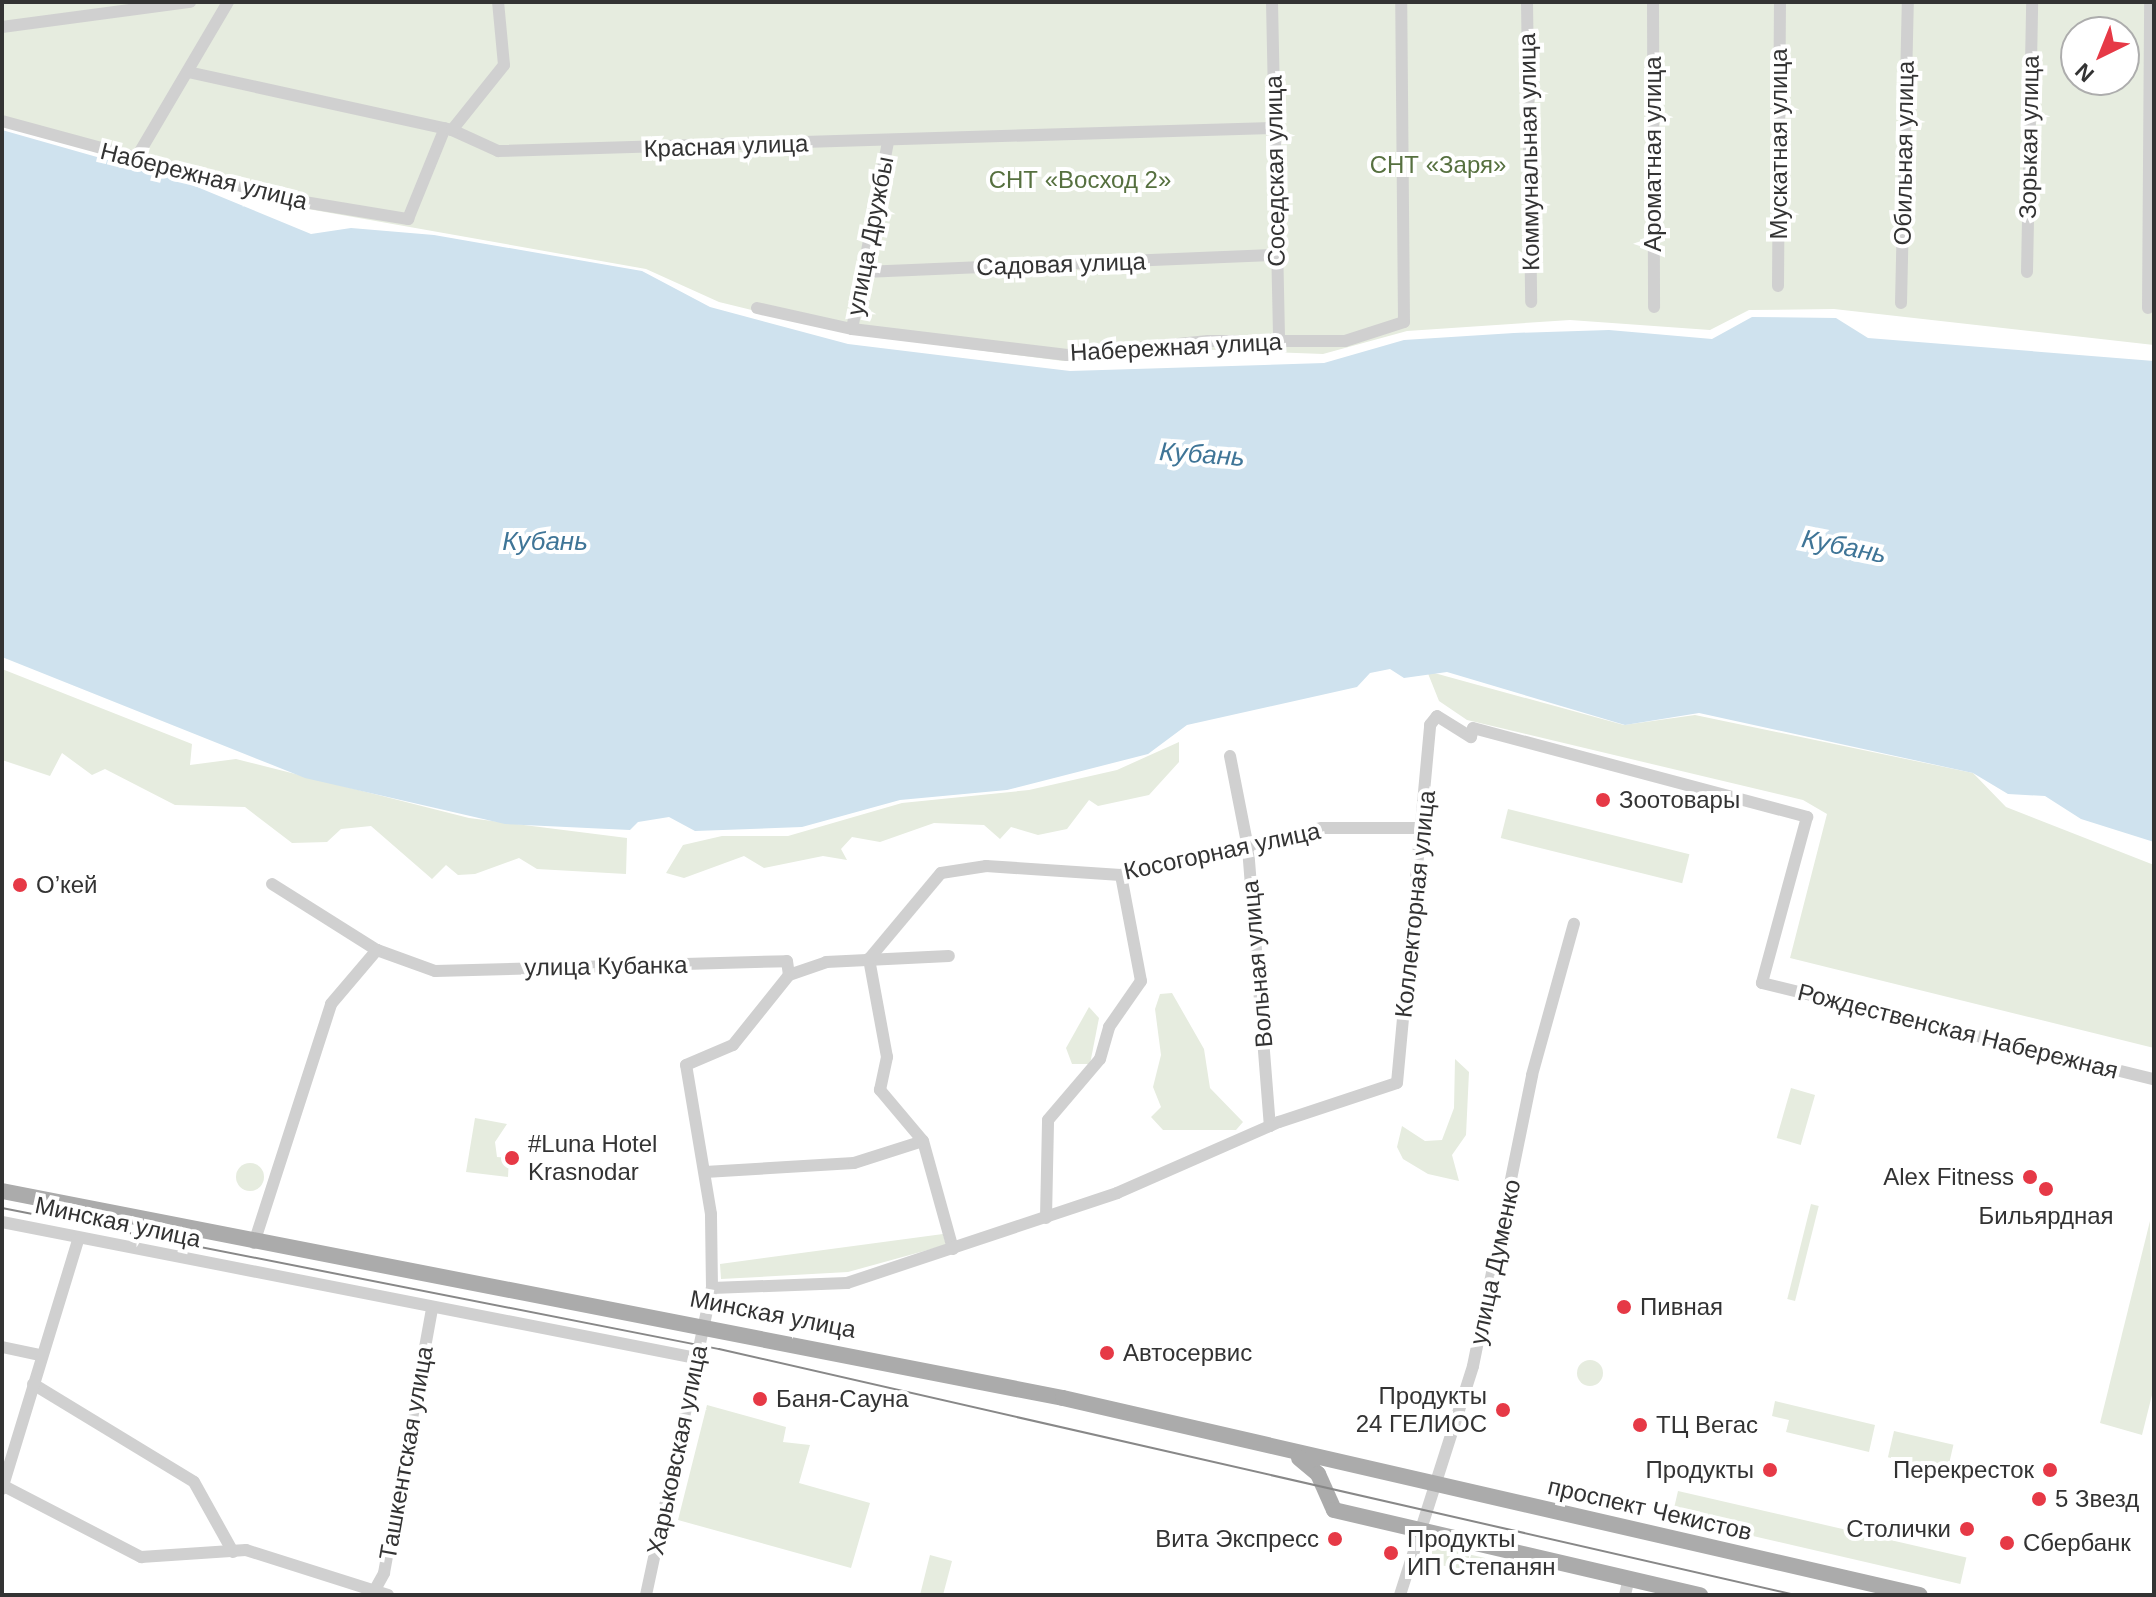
<!DOCTYPE html>
<meta charset="utf-8">
<style>
body{margin:0}
#map{position:relative;width:2156px;height:1597px;overflow:hidden;background:#fff;font-family:Arial,sans-serif}
div>[style]{position:absolute}
.green>*{inset:0;background:#e6ecdf;transform-origin:0 0}
.round{border-radius:50%}
.water>*{inset:0;background:#cfe2ee}
.minor>*{height:12px;margin:-6px;padding:0 6px;transform-origin:6px;border-radius:6px;background:#d0d0d0}
.major>*{height:16px;margin:-8px;padding:0 8px;transform-origin:8px;border-radius:8px;background:#ababab}
.tram>*{height:2px;margin:-1px;padding:0 1px;transform-origin:1px;border-radius:1px;background:#888}
.dots>*{width:22px;height:22px;translate:-50% -50%;box-sizing:border-box;border:4px solid #fff;border-radius:50%}
span{translate:-50% -50%;white-space:nowrap;text-align:center;line-height:1.15;-webkit-text-stroke:8px #fff;paint-order:stroke}
.street-label{font-size:24px;color:#333}
.park-label{font-size:24px;color:#56703f}
.poi-label{font-size:24px;color:#333}
.left{translate:0 -50%;text-align:left}
.right{translate:-100% -50%;text-align:right}
.water-label{font-size:26px;color:#3f7597;font-style:italic}
.frame{position:absolute;inset:0;border:4px solid #333;pointer-events:none}
.north{position:absolute;left:2060px;top:16px;width:80px;height:80px;box-sizing:border-box;background:#fff;border:2px solid #adadad;border-radius:50%;rotate:223deg;font-size:22px;font-weight:700;line-height:32px;text-align:center;color:#333}
.north::after{content:'';display:block;margin:auto;width:28px;height:36px;background:#e63946;clip-path:polygon(50% 0,100% 100%,50% 72%,0 100%)}
</style>
<div id="map">
<div class="green">
<div style="clip-path:polygon(evenodd,2px 2px,2154px 2px,2154px 345px,1834px 309px,1749px 310px,1710px 330px,1570px 320px,1407px 331px,1323px 354px,1188px 349px,1063px 361px,845px 333px,719px 302px,646px 269px,291px 206px,2px 126px,2px 2px,2076px 32px,2124px 32px,2124px 80px,2076px 80px,2076px 32px)"></div>
<div style="clip-path:polygon(2px 669px,192px 744px,190px 765px,236px 759px,469px 818px,627px 838px,626px 874px,537px 869px,519px 858px,475px 874px,458px 875px,446px 865px,432px 879px,371px 826px,341px 829px,327px 842px,292px 843px,245px 807px,175px 805px,105px 769px,92px 775px,62px 753px,50px 776px,2px 760px)"></div>
<div style="clip-path:polygon(1427px 671px,1624px 725px,1695px 715px,1973px 773px,2006px 807px,2154px 865px,2154px 1048px,1790px 958px,1827px 814px,1803px 800px,1467px 720px,1439px 701px)"></div>
<div style="clip-path:polygon(1179px 742px,1179px 762px,1149px 795px,1098px 806px,1089px 800px,1067px 829px,1038px 835px,1011px 827px,1000px 839px,984px 825px,934px 823px,880px 842px,852px 837px,841px 849px,847px 860px,823px 856px,764px 868px,744px 856px,684px 878px,666px 873px,683px 845px,722px 836px,788px 836px,902px 803px,1029px 790px,1117px 770px)"></div>
<div style="left:1508px;top:809px;width:187px;height:30px;rotate:14deg"></div>
<div style="clip-path:polygon(1172px 993px,1204px 1049px,1210px 1088px,1243px 1122px,1236px 1130px,1163px 1130px,1151px 1117px,1161px 1107px,1153px 1087px,1161px 1055px,1155px 1009px,1160px 994px)"></div>
<div style="clip-path:polygon(1089px 1007px,1099px 1018px,1090px 1064px,1072px 1064px,1066px 1048px)"></div>
<div style="clip-path:polygon(1455px 1059px,1469px 1072px,1466px 1135px,1452px 1155px,1459px 1181px,1428px 1174px,1403px 1159px,1397px 1147px,1402px 1126px,1425px 1141px,1442px 1140px,1454px 1108px)"></div>
<div style="left:1791px;top:1088px;width:25px;height:52px;rotate:16deg"></div>
<div style="clip-path:polygon(475px 1118px,507px 1124px,495px 1142px,497px 1157px,509px 1158px,508px 1177px,466px 1172px)"></div>
<div class="round" style="left:236px;top:1163px;width:28px;height:28px"></div>
<div style="left:1811px;top:1204px;width:8px;height:98px;rotate:14deg"></div>
<div style="clip-path:polygon(2150px 1221px,2154px 1387px,2142px 1435px,2100px 1423px)"></div>
<div style="clip-path:polygon(943px 1234px,946px 1245px,848px 1272px,721px 1279px,720px 1264px)"></div>
<div class="round" style="left:1577px;top:1360px;width:26px;height:26px"></div>
<div style="clip-path:polygon(1775px 1401px,1875px 1425px,1869px 1452px,1786px 1432px,1789px 1420px,1772px 1416px)"></div>
<div style="clip-path:polygon(707px 1405px,786px 1427px,783px 1442px,810px 1445px,799px 1483px,870px 1503px,851px 1568px,678px 1520px)"></div>
<div style="left:1894px;top:1431px;width:61px;height:27px;rotate:13deg"></div>
<div style="left:1678px;top:1491px;width:296px;height:27px;rotate:13deg"></div>
<div style="clip-path:polygon(1429px 1545px,1485px 1558px,1482px 1572px,1421px 1562px)"></div>
<div style="clip-path:polygon(930px 1555px,952px 1561px,943px 1595px,920px 1595px)"></div>
</div>
<div class="water">
<div style="clip-path:polygon(2px 130px,185px 182px,311px 234px,351px 228px,434px 235px,642px 271px,710px 307px,848px 344px,1070px 371px,1324px 363px,1404px 340px,1514px 333px,1609px 330px,1712px 339px,1752px 317px,1836px 318px,1868px 338px,2154px 361px,2154px 842px,2081px 819px,2045px 796px,2008px 794px,1973px 773px,1699px 713px,1625px 725px,1447px 672px,1404px 678px,1390px 669px,1370px 673px,1357px 687px,1187px 725px,1148px 754px,1007px 790px,900px 800px,802px 827px,695px 831px,669px 817px,638px 822px,630px 830px,505px 824px,305px 778px,2px 657px)"></div>
</div>
<div class="minor">
<div style="left:1272px;top:2px;width:337px;rotate:88.8deg"></div>
<div style="left:1527px;top:2px;width:300px;rotate:89.2deg"></div>
<div style="left:1653px;top:2px;width:305px;rotate:89.8deg"></div>
<div style="left:2px;top:27px;width:190px;rotate:-7.6deg"></div>
<div style="left:188px;top:72px;width:270px;rotate:12.4deg"></div>
<div style="left:452px;top:130px;width:51px;rotate:24.5deg"></div>
<div style="left:498px;top:151px;width:776px;rotate:-1.7deg"></div>
<div style="left:2px;top:121px;width:301px;rotate:15.2deg"></div>
<div style="left:292px;top:200px;width:118px;rotate:9.3deg"></div>
<div style="left:408px;top:219px;width:98px;rotate:-67.9deg"></div>
<div style="left:452px;top:130px;width:83px;rotate:-51.3deg"></div>
<div style="left:504px;top:65px;width:63px;rotate:-95.4deg"></div>
<div style="left:135px;top:160px;width:183px;rotate:-59.5deg"></div>
<div style="left:864px;top:272px;width:412px;rotate:-2.4deg"></div>
<div style="left:2027px;top:272px;width:270px;rotate:-88.9deg"></div>
<div style="left:1778px;top:286px;width:284px;rotate:-89.6deg"></div>
<div style="left:1901px;top:303px;width:301px;rotate:-88.7deg"></div>
<div style="left:757px;top:308px;width:97px;rotate:12.5deg"></div>
<div style="left:852px;top:329px;width:217px;rotate:6.9deg"></div>
<div style="left:1067px;top:355px;width:142px;rotate:-5.7deg"></div>
<div style="left:1208px;top:341px;width:137px"></div>
<div style="left:1345px;top:341px;width:62px;rotate:-17.9deg"></div>
<div style="left:1404px;top:322px;width:320px;rotate:-90.5deg"></div>
<div style="left:2148px;top:308px;width:306px;rotate:-89.6deg"></div>
<div style="left:852px;top:329px;width:190px;rotate:-79.1deg"></div>
<div style="left:1230px;top:756px;width:94px;rotate:78.9deg"></div>
<div style="left:1248px;top:848px;width:279px;rotate:85.5deg"></div>
<div style="left:272px;top:884px;width:124px;rotate:32.2deg"></div>
<div style="left:377px;top:950px;width:62px;rotate:19.9deg"></div>
<div style="left:435px;top:971px;width:352px;rotate:-1.6deg"></div>
<div style="left:787px;top:961px;width:14px;rotate:82deg"></div>
<div style="left:789px;top:975px;width:39px;rotate:-19deg"></div>
<div style="left:826px;top:962px;width:123px;rotate:-2.8deg"></div>
<div style="left:705px;top:1172px;width:149px;rotate:-3.5deg"></div>
<div style="left:854px;top:1163px;width:72px;rotate:-17.7deg"></div>
<div style="left:1046px;top:1218px;width:98px;rotate:-88.8deg"></div>
<div style="left:1048px;top:1120px;width:80px;rotate:-49.6deg"></div>
<div style="left:1100px;top:1059px;width:33px;rotate:-74deg"></div>
<div style="left:1109px;top:1027px;width:56px;rotate:-55.2deg"></div>
<div style="left:1141px;top:981px;width:108px;rotate:-100.7deg"></div>
<div style="left:2px;top:1222px;width:707px;rotate:11.09deg"></div>
<div style="left:254px;top:1243px;width:251px;rotate:-72.1deg"></div>
<div style="left:331px;top:1004px;width:71px;rotate:-49.6deg"></div>
<div style="left:953px;top:1249px;width:112px;rotate:-105.5deg"></div>
<div style="left:923px;top:1141px;width:67px;rotate:-130.1deg"></div>
<div style="left:880px;top:1090px;width:34px;rotate:-78deg"></div>
<div style="left:887px;top:1057px;width:100px;rotate:-100.4deg"></div>
<div style="left:869px;top:959px;width:112px;rotate:-50.1deg"></div>
<div style="left:941px;top:873px;width:46px;rotate:-8.8deg"></div>
<div style="left:986px;top:866px;width:135px;rotate:3.8deg"></div>
<div style="left:1121px;top:875px;width:206px;rotate:-13.2deg"></div>
<div style="left:1322px;top:828px;width:102px"></div>
<div style="left:712px;top:1288px;width:135px;rotate:-2.1deg"></div>
<div style="left:847px;top:1283px;width:285px;rotate:-18.4deg"></div>
<div style="left:1117px;top:1193px;width:177px;rotate:-23.7deg"></div>
<div style="left:1279px;top:1122px;width:124px;rotate:-18.3deg"></div>
<div style="left:1397px;top:1083px;width:360px;rotate:-84.7deg"></div>
<div style="left:1430px;top:725px;width:11px;rotate:-52deg"></div>
<div style="left:1437px;top:716px;width:40px;rotate:32deg"></div>
<div style="left:1471px;top:737px;width:9px;rotate:-77deg"></div>
<div style="left:1473px;top:728px;width:346px;rotate:14.9deg"></div>
<div style="left:1807px;top:817px;width:172px;rotate:105.2deg"></div>
<div style="left:1762px;top:983px;width:404px;rotate:13.8deg"></div>
<div style="left:2px;top:1347px;width:38px;rotate:12deg"></div>
<div style="left:33px;top:1384px;width:188px;rotate:31.3deg"></div>
<div style="left:194px;top:1482px;width:80px;rotate:60.9deg"></div>
<div style="left:2px;top:1485px;width:157px;rotate:27.4deg"></div>
<div style="left:141px;top:1557px;width:105px;rotate:-3.8deg"></div>
<div style="left:246px;top:1550px;width:149px;rotate:17.6deg"></div>
<div style="left:2px;top:1489px;width:260px;rotate:-73deg"></div>
<div style="left:372px;top:1595px;width:25px;rotate:-61deg"></div>
<div style="left:384px;top:1573px;width:269px;rotate:-79.7deg"></div>
<div style="left:646px;top:1595px;width:314px;rotate:-77.9deg"></div>
<div style="left:712px;top:1288px;width:74px;rotate:-90.8deg"></div>
<div style="left:711px;top:1214px;width:151px;rotate:-99.5deg"></div>
<div style="left:686px;top:1065px;width:51px;rotate:-23.1deg"></div>
<div style="left:733px;top:1045px;width:90px;rotate:-51.3deg"></div>
<div style="left:1400px;top:1595px;width:240px;rotate:-72.3deg"></div>
<div style="left:1473px;top:1366px;width:297px;rotate:-78.5deg"></div>
<div style="left:1532px;top:1075px;width:157px;rotate:-74.5deg"></div>
<div style="left:1625px;top:1595px;width:17px;rotate:-77deg"></div>
</div>
<div class="major">
<div style="left:2px;top:1191px;width:1081px;rotate:11.04deg"></div>
<div style="left:1063px;top:1398px;width:879px;rotate:12.95deg"></div>
<div style="left:1299px;top:1458px;width:25px;rotate:40deg"></div>
<div style="left:1318px;top:1474px;width:39px;rotate:66deg"></div>
<div style="left:1334px;top:1510px;width:376px;rotate:13.1deg"></div>
</div>
<div class="tram">
<div style="left:2px;top:1208px;width:731px;rotate:11.13deg"></div>
<div style="left:719px;top:1349px;width:1105px;rotate:12.87deg"></div>
</div>
<div class="dots">
<div style="left:1603px;top:800px;background:#e63946"></div>
<div style="left:20px;top:885px;background:#e63946"></div>
<div style="left:512px;top:1158px;background:#e63946"></div>
<div style="left:2030px;top:1177px;background:#e63946"></div>
<div style="left:2046px;top:1189px;background:#e63946"></div>
<div style="left:1624px;top:1307px;background:#e63946"></div>
<div style="left:1107px;top:1353px;background:#e63946"></div>
<div style="left:760px;top:1399px;background:#e63946"></div>
<div style="left:1503px;top:1410px;background:#e63946"></div>
<div style="left:1640px;top:1425px;background:#e63946"></div>
<div style="left:1770px;top:1470px;background:#e63946"></div>
<div style="left:2050px;top:1470px;background:#e63946"></div>
<div style="left:2039px;top:1499px;background:#e63946"></div>
<div style="left:1967px;top:1529px;background:#e63946"></div>
<div style="left:1335px;top:1539px;background:#e63946"></div>
<div style="left:2007px;top:1543px;background:#e63946"></div>
<div style="left:1391px;top:1553px;background:#e63946"></div>
</div>
<div class="street-label">
<span style="left:2029px;top:137px;rotate:-89deg">Зорькая улица</span>
<span style="left:1779px;top:144px;rotate:-90deg">Мускатная улица</span>
<span style="left:726px;top:146px;rotate:-2deg">Красная улица</span>
<span style="left:1529px;top:152px;rotate:-91deg">Коммунальная улица</span>
<span style="left:1904px;top:153px;rotate:-89deg">Обильная улица</span>
<span style="left:1653px;top:154px;rotate:-90deg">Ароматная улица</span>
<span style="left:1275px;top:171px;rotate:-91deg">Соседская улица</span>
<span style="left:204px;top:176px;rotate:14deg">Набережная улица</span>
<span style="left:870px;top:236px;rotate:-79deg">улица Дружбы</span>
<span style="left:1061px;top:264px;rotate:-2deg">Садовая улица</span>
<span style="left:1176px;top:347px;rotate:-3deg">Набережная улица</span>
<span style="left:1222px;top:851px;rotate:-12deg">Косогорная улица</span>
<span style="left:1415px;top:904px;rotate:-84deg">Коллекторная улица</span>
<span style="left:1257px;top:964px;rotate:-95deg">Вольная улица</span>
<span style="left:606px;top:966px;rotate:-1deg">улица Кубанка</span>
<span style="left:1958px;top:1031px;rotate:14deg">Рождественская Набережная</span>
<span style="left:118px;top:1222px;rotate:12deg">Минская улица</span>
<span style="left:1495px;top:1262px;rotate:-78deg">улица Думенко</span>
<span style="left:773px;top:1314px;rotate:11deg">Минская улица</span>
<span style="left:677px;top:1450px;rotate:-78deg">Харьковская улица</span>
<span style="left:406px;top:1453px;rotate:-80deg">Ташкентская улица</span>
<span style="left:1650px;top:1509px;rotate:13deg">проспект Чекистов</span>
</div>
<div class="park-label">
<span style="left:1438px;top:165px">СНТ «Заря»</span>
<span style="left:1080px;top:180px">СНТ «Восход 2»</span>
</div>
<div class="poi-label">
<span class="left" style="left:1619px;top:800px">Зоотовары</span>
<span class="left" style="left:36px;top:885px">О’кей</span>
<span class="left" style="left:528px;top:1158px">#Luna Hotel<br>Krasnodar</span>
<span class="right" style="left:2014px;top:1177px">Alex Fitness</span>
<span style="left:2046px;top:1216px">Бильярдная</span>
<span class="left" style="left:1640px;top:1307px">Пивная</span>
<span class="left" style="left:1123px;top:1353px">Автосервис</span>
<span class="right" style="left:1487px;top:1410px">Продукты<br>24 ГЕЛИОС</span>
<span class="left" style="left:776px;top:1399px">Баня-Сауна</span>
<span class="left" style="left:1656px;top:1425px">ТЦ Вегас</span>
<span class="right" style="left:1754px;top:1470px">Продукты</span>
<span class="right" style="left:2034px;top:1470px">Перекресток</span>
<span class="left" style="left:2055px;top:1499px">5 Звезд</span>
<span class="right" style="left:1951px;top:1529px">Столички</span>
<span class="right" style="left:1319px;top:1539px">Вита Экспресс</span>
<span class="left" style="left:1407px;top:1553px">Продукты<br>ИП Степанян</span>
<span class="left" style="left:2023px;top:1543px">Сбербанк</span>
</div>
<div class="water-label">
<span style="left:1202px;top:455px;rotate:4deg">Кубань</span>
<span style="left:545px;top:542px">Кубань</span>
<span style="left:1844px;top:547px;rotate:11deg">Кубань</span>
</div>
<div class="frame"></div>
<div class="north">N</div>
</div>
